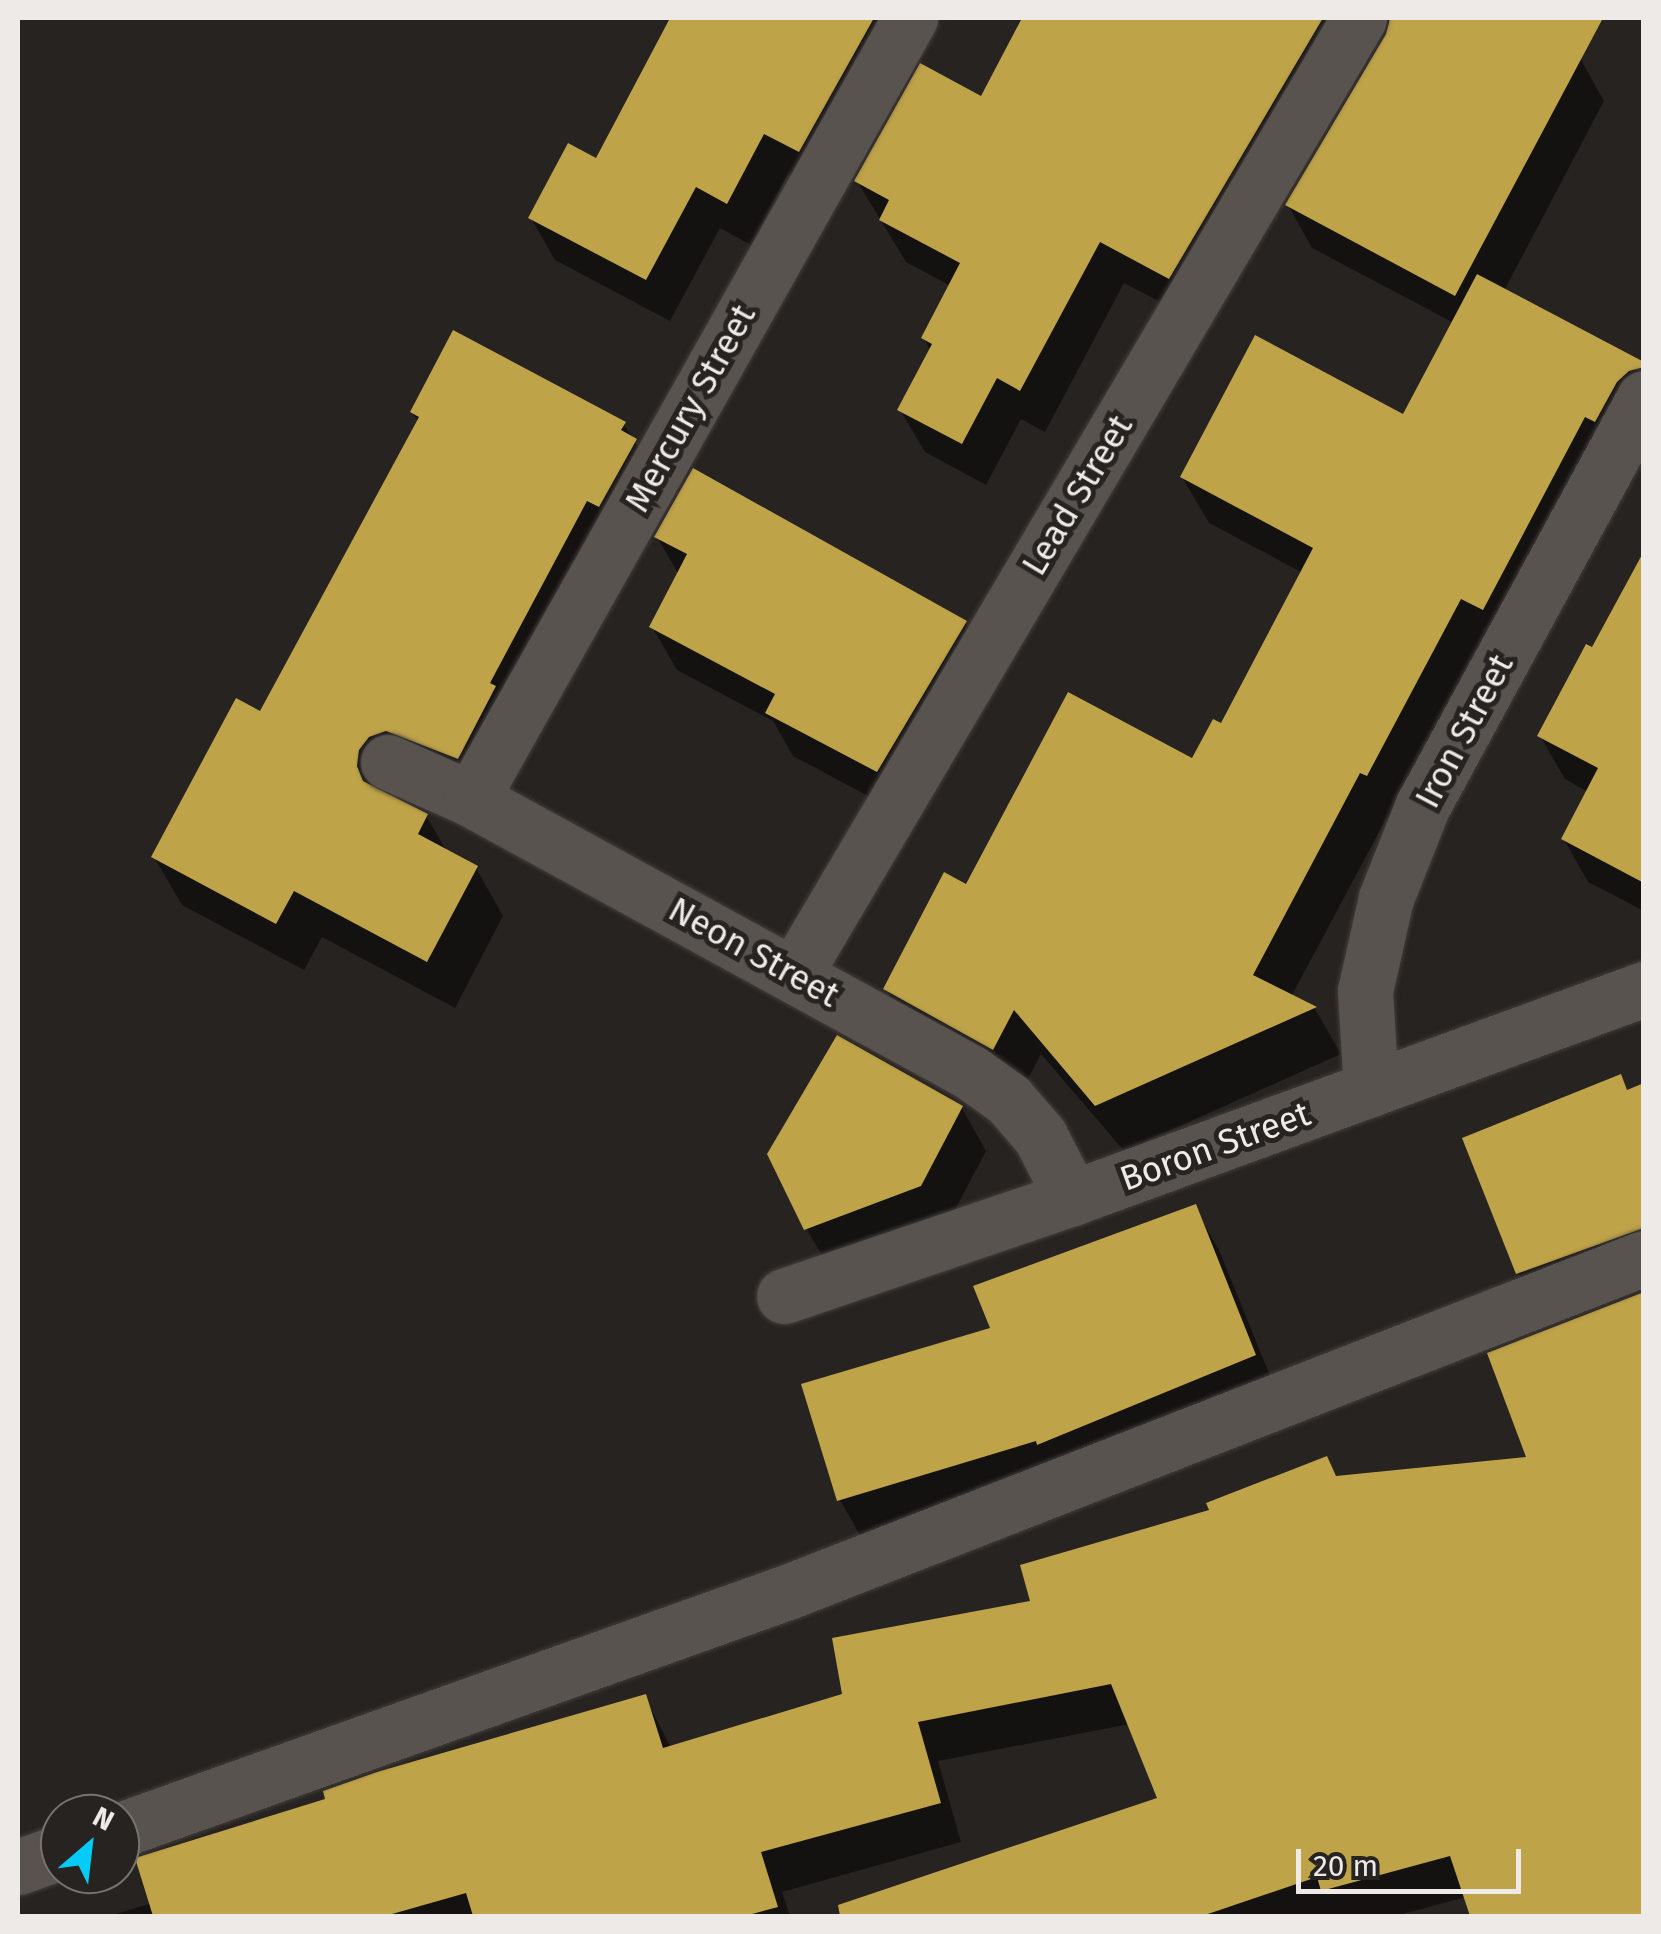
<!DOCTYPE html>
<style>
body{margin:0}
#map{position:relative;width:1661px;height:1934px;overflow:hidden;background:#272320;font-family:"Fira Sans",sans-serif}
div>[style]{position:absolute}
.shadow>*{inset:0;background:#0007}
.building>*{inset:0;background:#bfa348}
.roads{filter:drop-shadow(0 0 2px #413d3b) drop-shadow(0 0 2px #413d3b)}
.minor>*{height:55px;margin:-27.5px;padding:0 27.5px;transform-origin:27.5px;border-radius:27.5px;background:#58534f}
span{translate:-50% -50%;white-space:nowrap;text-align:center;line-height:1.15;-webkit-text-stroke:10px #272320;paint-order:stroke}
.street-label{font-size:35px;color:#edeae8}
.frame{position:absolute;inset:0;border:20px solid #edeae8;pointer-events:none}
.north{position:absolute;left:40px;top:1794px;width:100px;height:100px;box-sizing:border-box;background:#272320;border:2px solid #767370;border-radius:50%;rotate:28deg;font-size:28px;font-weight:700;line-height:40px;text-align:center;color:#edeae8}
.north::after{content:'';display:block;margin:auto;width:35px;height:45px;background:#05cbf9;clip-path:polygon(50% 0,100% 100%,50% 72%,0 100%)}
.scale{position:absolute;left:1296px;top:1849px;width:225px;height:45px;box-sizing:border-box;border:5px solid #edeae8;border-top:0;padding-left:12px;font-size:30px;line-height:35px;white-space:nowrap;color:#edeae8;-webkit-text-stroke:8px #272320;paint-order:stroke}
</style>
<div id="map">
<div class="shadow">
<div style="clip-path:polygon(673px 18px,937px 18px,823px 193px,788px 174px,751px 245px,720px 228px,670px 321px,555px 260px,531px 218px,597px 161px)"></div>
<div style="clip-path:polygon(1025px 18px,1503px 18px,1580px 58px,1604px 101px,1504px 291px,1629px 357px,1644px 383px,1393px 821px,1387px 817px,1291px 997px,1315px 1009px,1341px 1054px,1124px 1151px,1041px 1054px,1020px 1094px,912px 1035px,886px 989px,967px 887px,1193px 761px,1222px 726px,1303px 573px,1209px 523px,1182px 477px,1404px 417px,1454px 323px,1312px 248px,1288px 205px,1390px 30px,1384px 28px,1367px 33px,1193px 319px,1124px 283px,1045px 432px,1021px 419px,986px 485px,925px 452px,900px 410px,931px 352px,924px 338px,951px 286px,906px 262px,857px 181px,982px 99px)"></div>
<div style="clip-path:polygon(412px 412px,624px 424px,663px 489px,485px 805px,396px 785px,388px 796px,426px 816px,448px 853px,476px 868px,503px 916px,455px 1008px,322px 937px,304px 970px,182px 905px,154px 857px,261px 715px,419px 423px)"></div>
<div style="clip-path:polygon(657px 537px,965px 623px,990px 666px,902px 814px,793px 756px,773px 721px,677px 670px,652px 627px,679px 575px)"></div>
<div style="clip-path:polygon(1644px 556px,1644px 911px,1588px 882px,1563px 838px,1588px 792px,1565px 779px,1540px 736px,1593px 651px)"></div>
<div style="clip-path:polygon(1644px 1086px,1644px 1272px,1541px 1312px,1518px 1273px,1465px 1139px)"></div>
<div style="clip-path:polygon(962px 1108px,986px 1151px,945px 1229px,831px 1271px,806px 1228px)"></div>
<div style="clip-path:polygon(1194px 1207px,1219px 1250px,1279px 1398px,864px 1542px,840px 1500px,993px 1329px)"></div>
<div style="clip-path:polygon(1644px 1294px,1644px 1916px,1473px 1916px,1466px 1897px,1395px 1916px,939px 1916px,926px 1879px,1160px 1799px,1130px 1724px,938px 1761px,961px 1842px,782px 1892px,790px 1916px,109px 1916px,152px 1903px,645px 1697px,671px 1748px,845px 1696px,1326px 1459px,1338px 1479px,1530px 1459px)"></div>
</div>
<div class="building">
<div style="clip-path:polygon(670px 18px,874px 18px,799px 152px,764px 134px,727px 204px,696px 187px,646px 280px,528px 218px,568px 143px,596px 158px)"></div>
<div style="clip-path:polygon(1022px 18px,1323px 18px,1169px 279px,1100px 242px,1020px 391px,997px 378px,962px 444px,897px 410px,932px 344px,921px 338px,960px 263px,879px 220px,889px 200px,854px 181px,920px 63px,981px 96px)"></div>
<div style="clip-path:polygon(1390px 18px,1603px 18px,1455px 296px,1285px 205px,1386px 34px)"></div>
<div style="clip-path:polygon(1477px 274px,1644px 362px,1644px 367px,1629px 371px,1617px 382px,1595px 422px,1585px 417px,1483px 610px,1461px 599px,1367px 776px,1360px 773px,1253px 975px,1317px 1007px,1095px 1106px,1014px 1010px,993px 1050px,883px 989px,944px 872px,966px 884px,1068px 692px,1192px 758px,1213px 719px,1221px 723px,1313px 548px,1180px 477px,1255px 335px,1403px 414px)"></div>
<div style="clip-path:polygon(453px 330px,626px 422px,621px 430px,637px 439px,599px 507px,587px 501px,490px 683px,496px 686px,458px 759px,386px 731px,369px 737px,359px 750px,357px 766px,363px 781px,428px 814px,418px 834px,478px 866px,427px 962px,294px 891px,276px 924px,151px 857px,236px 698px,260px 711px,419px 417px,410px 412px)"></div>
<div style="clip-path:polygon(693px 468px,967px 621px,877px 772px,765px 713px,775px 694px,649px 627px,687px 554px,654px 537px)"></div>
<div style="clip-path:polygon(1644px 551px,1644px 883px,1561px 839px,1598px 768px,1537px 736px,1586px 644px,1592px 647px)"></div>
<div style="clip-path:polygon(837px 1035px,963px 1106px,921px 1186px,804px 1230px,767px 1154px)"></div>
<div style="clip-path:polygon(1621px 1074px,1627px 1090px,1644px 1083px,1644px 1228px,1516px 1274px,1462px 1138px)"></div>
<div style="clip-path:polygon(1196px 1204px,1256px 1355px,1037px 1445px,1036px 1441px,837px 1501px,801px 1384px,990px 1328px,973px 1286px)"></div>
<div style="clip-path:polygon(1644px 1292px,1644px 1916px,1470px 1916px,1450px 1856px,1321px 1891px,1317px 1877px,1202px 1916px,840px 1916px,838px 1905px,1157px 1798px,1111px 1684px,918px 1722px,941px 1803px,761px 1852px,778px 1907px,745px 1916px,473px 1916px,466px 1893px,385px 1916px,153px 1916px,135px 1858px,325px 1799px,323px 1791px,377px 1772px,646px 1694px,663px 1748px,842px 1694px,832px 1638px,1030px 1601px,1020px 1565px,1209px 1510px,1206px 1503px,1327px 1456px,1336px 1476px,1526px 1457px,1487px 1353px)"></div>
</div>
<div class="roads">
<div class="minor">
<div style="left:388px;top:762px;width:91px;rotate:24deg"></div>
<div style="left:471px;top:799px;width:569px;rotate:28.68deg"></div>
<div style="left:970px;top:1072px;width:47px;rotate:35.4deg"></div>
<div style="left:1008px;top:1099px;width:49px;rotate:49.1deg"></div>
<div style="left:1040px;top:1136px;width:70px;rotate:62.7deg"></div>
<div style="left:471px;top:799px;width:896px;rotate:-60.66deg"></div>
<div style="left:795px;top:973px;width:1109px;rotate:-59.43deg"></div>
<div style="left:1371px;top:1089px;width:98px;rotate:-93.5deg"></div>
<div style="left:1365px;top:991px;width:95px;rotate:-77.3deg"></div>
<div style="left:1386px;top:898px;width:98px;rotate:-68.4deg"></div>
<div style="left:1422px;top:807px;width:465px;rotate:-61.5deg"></div>
<div style="left:784px;top:1296px;width:304px;rotate:-18.8deg"></div>
<div style="left:1072px;top:1198px;width:609px;rotate:-20.07deg"></div>
<div style="left:120px;top:1830px;width:711px;rotate:-19.63deg"></div>
<div style="left:790px;top:1591px;width:917px;rotate:-21.3deg"></div>
<div style="left:18px;top:1867px;width:45px;rotate:-19.7deg"></div>
</div>
</div>
<div class="street-label">
<span style="left:690px;top:408px;rotate:-61deg">Mercury Street</span>
<span style="left:1077px;top:495px;rotate:-59deg">Lead Street</span>
<span style="left:1464px;top:731px;rotate:-62deg">Iron Street</span>
<span style="left:754px;top:952px;rotate:29deg">Neon Street</span>
<span style="left:1215px;top:1146px;rotate:-20deg">Boron Street</span>
</div>
<div class="frame"></div>
<div class="north">N</div>
<div class="scale">20 m</div>
</div>
